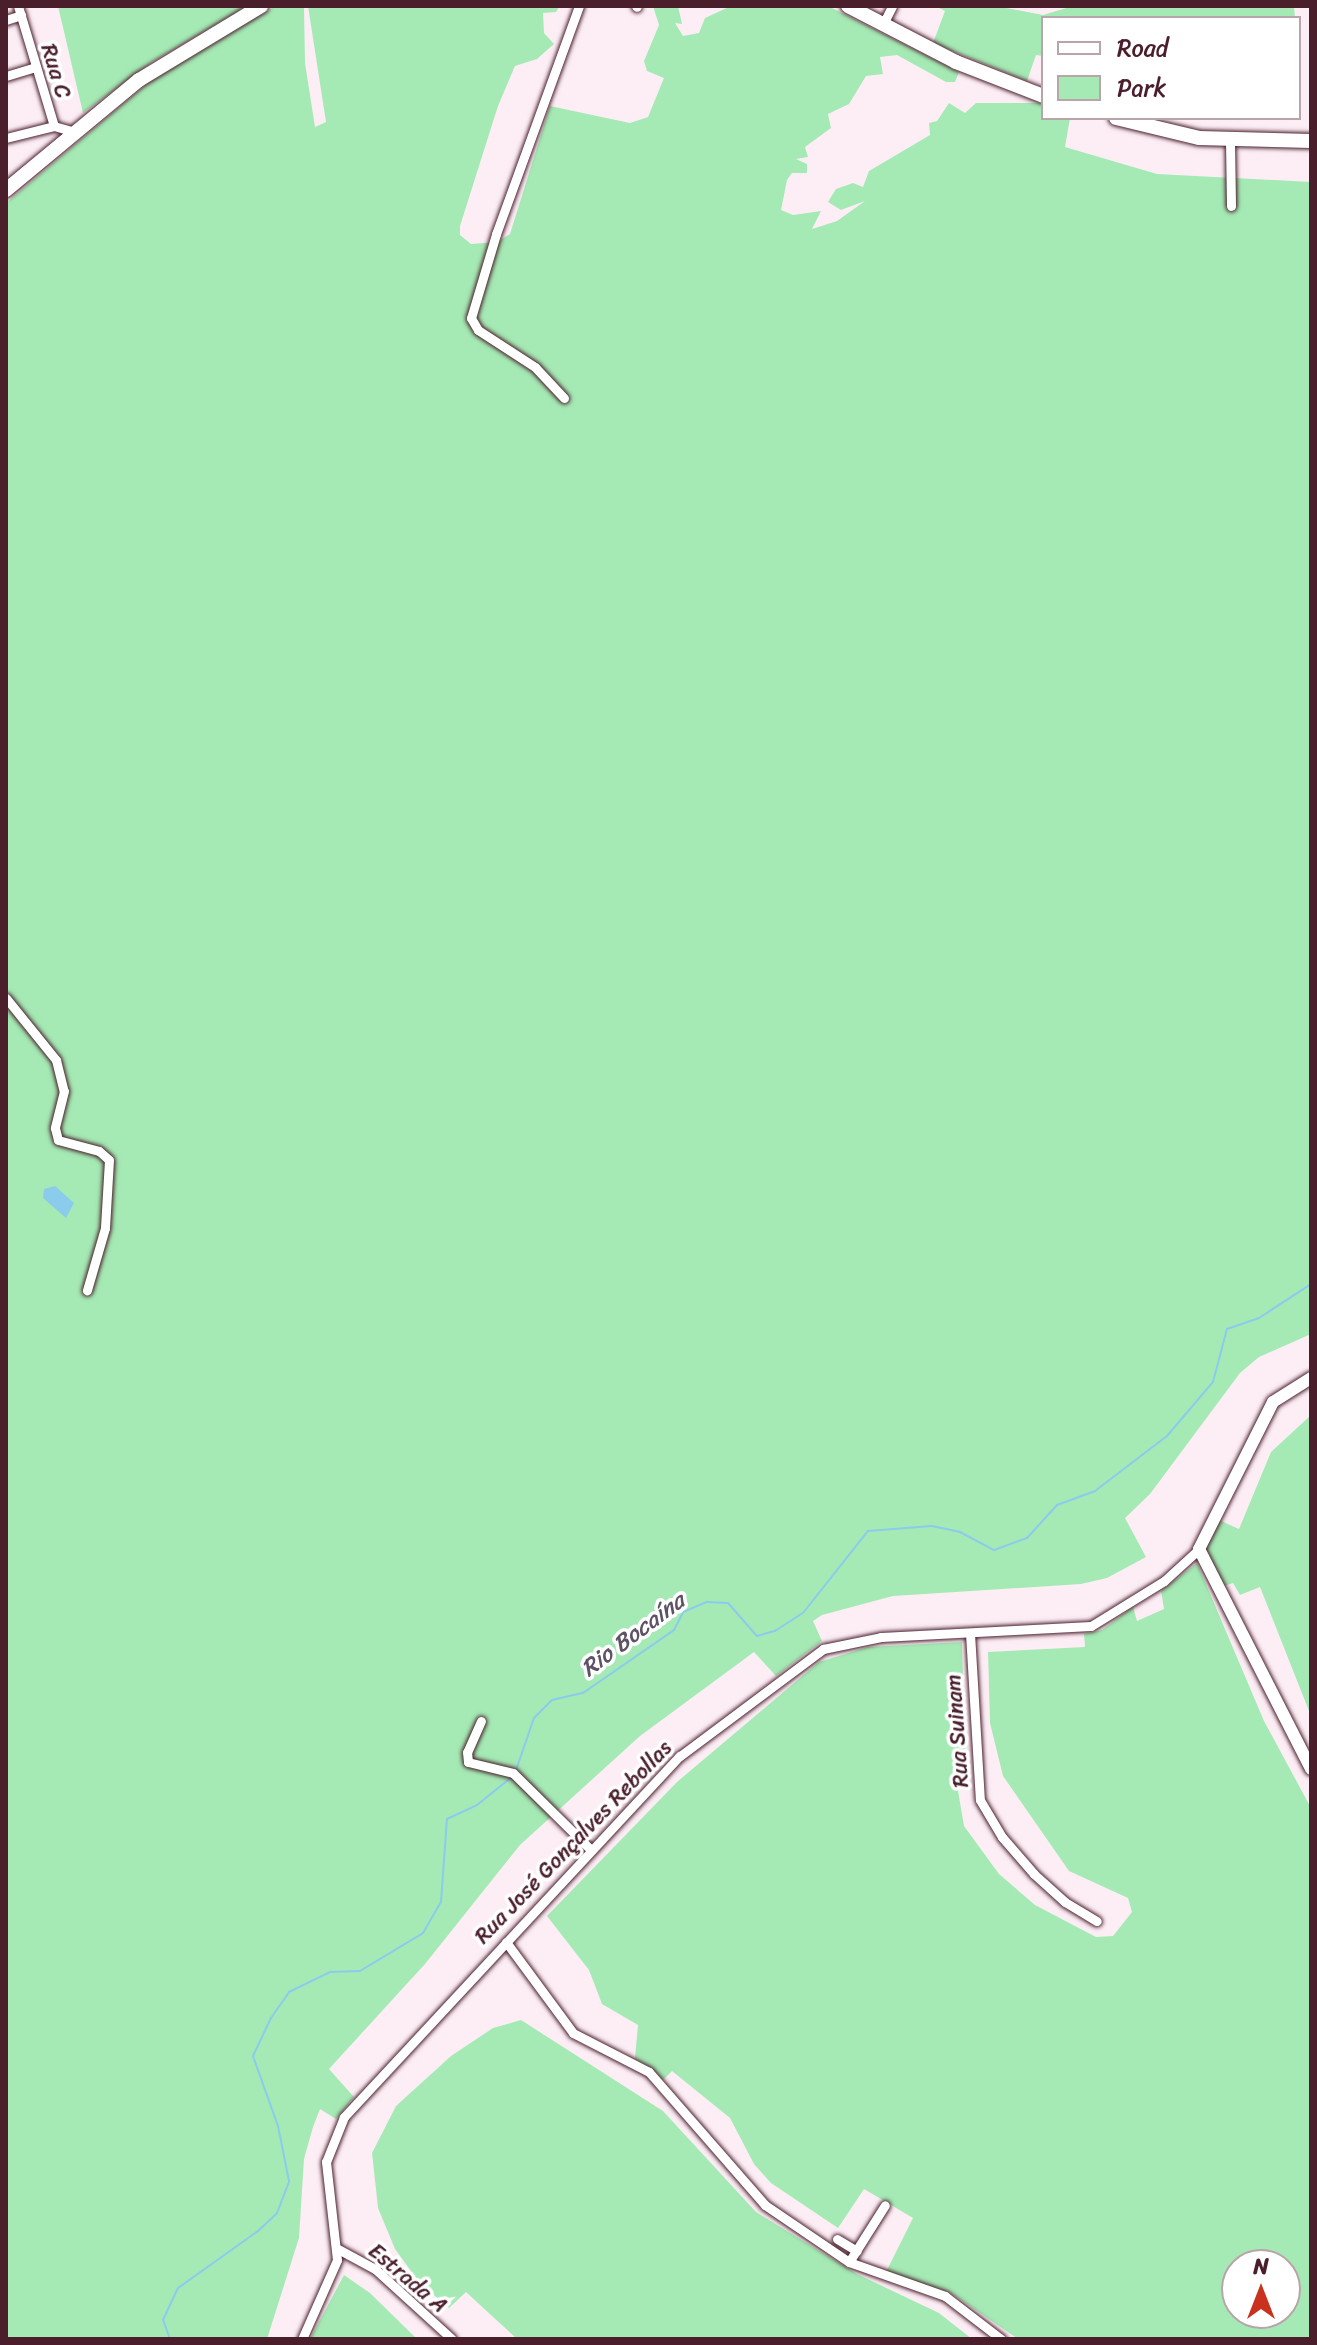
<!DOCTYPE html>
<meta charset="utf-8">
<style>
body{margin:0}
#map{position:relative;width:1317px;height:2345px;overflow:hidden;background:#fdeef6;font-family:Sriracha,sans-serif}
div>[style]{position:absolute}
.green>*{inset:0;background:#a5eab5}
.water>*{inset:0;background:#8bcbec}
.stream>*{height:2px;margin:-1px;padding:0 1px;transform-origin:1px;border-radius:1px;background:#8bcbec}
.roads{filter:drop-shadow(0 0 2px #4a1f2b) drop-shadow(0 0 2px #4a1f2b)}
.minor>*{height:9px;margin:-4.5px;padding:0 4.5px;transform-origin:4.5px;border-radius:4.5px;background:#fff}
.tertiary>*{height:12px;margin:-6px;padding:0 6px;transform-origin:6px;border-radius:6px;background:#fff}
.secondary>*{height:14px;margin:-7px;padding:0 7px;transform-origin:7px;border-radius:7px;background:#fff}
span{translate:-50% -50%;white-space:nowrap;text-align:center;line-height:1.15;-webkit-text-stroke:7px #fff;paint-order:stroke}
.street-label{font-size:22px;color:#4a1f2b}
.water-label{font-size:24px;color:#5e5365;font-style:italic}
.frame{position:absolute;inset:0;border:8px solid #4a1f2b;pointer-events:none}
.legend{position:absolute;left:1041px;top:16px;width:260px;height:104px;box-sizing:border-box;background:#fff;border:2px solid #b7a5aa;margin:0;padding:10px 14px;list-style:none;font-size:24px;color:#4a1f2b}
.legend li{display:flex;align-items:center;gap:16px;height:40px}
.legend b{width:40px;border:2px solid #b7a5aa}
.north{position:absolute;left:1221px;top:2249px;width:80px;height:80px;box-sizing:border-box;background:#fff;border:2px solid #b7a5aa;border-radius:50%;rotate:0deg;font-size:22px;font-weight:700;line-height:32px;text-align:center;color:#4a1f2b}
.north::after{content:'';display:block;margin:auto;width:28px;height:36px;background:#c8321e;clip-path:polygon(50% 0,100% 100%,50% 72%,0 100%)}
</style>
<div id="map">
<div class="green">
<div style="clip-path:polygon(58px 6px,247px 6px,152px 62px,83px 113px)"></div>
<div style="clip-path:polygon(276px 6px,304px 6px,305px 63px,315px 127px,326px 122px,308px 6px,559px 7px,556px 12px,543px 13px,544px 33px,554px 44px,537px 59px,515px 66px,498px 106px,460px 226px,460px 235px,471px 244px,497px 242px,510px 234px,550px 106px,630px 123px,648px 117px,664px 78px,647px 71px,644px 61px,659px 25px,653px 6px,678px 6px,682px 24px,675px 23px,683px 36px,699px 33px,705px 18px,731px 6px,828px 6px,959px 72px,955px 82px,946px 82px,897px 55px,880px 57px,883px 74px,866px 76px,849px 104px,828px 114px,831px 128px,805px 147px,808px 157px,796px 159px,807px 164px,807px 173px,792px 173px,787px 180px,781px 210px,793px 215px,821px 211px,812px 229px,837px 221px,865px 201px,841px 210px,828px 202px,836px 189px,853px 183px,863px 187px,869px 171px,930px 135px,929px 123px,937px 121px,949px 103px,965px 113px,976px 103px,1043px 103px,1043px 118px,1070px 118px,1065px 147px,1157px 174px,1311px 182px,1311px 1334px,1259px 1357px,1240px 1373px,1150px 1494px,1125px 1518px,1146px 1557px,1107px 1578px,1081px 1584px,893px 1596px,822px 1615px,813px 1621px,822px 1641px,776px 1676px,754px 1652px,640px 1736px,520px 1845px,425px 1964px,329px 2069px,354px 2097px,336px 2119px,320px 2109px,313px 2127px,304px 2159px,299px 2238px,267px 2339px,6px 2339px,6px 203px,154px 78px)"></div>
<div style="clip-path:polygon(935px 6px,996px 6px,1043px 15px,1073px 6px,1294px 6px,1295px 18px,1043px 18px,1043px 56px,1036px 55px,1027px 81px,933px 43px,945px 11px)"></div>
<div style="clip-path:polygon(1311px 1415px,1311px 1716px,1260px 1587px,1240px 1595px,1233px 1583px,1224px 1586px,1205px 1547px,1219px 1520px,1239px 1529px,1271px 1452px)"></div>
<div style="clip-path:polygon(evenodd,1197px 1563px,1264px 1721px,1311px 1808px,1311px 2339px,1018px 2339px,951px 2293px,886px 2272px,913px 2218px,864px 2189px,838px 2228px,771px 2183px,754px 2164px,730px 2118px,672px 2071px,663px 2080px,635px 2058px,638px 2025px,602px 2004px,589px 1970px,547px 1916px,677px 1782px,819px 1662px,868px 1647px,962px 1642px,965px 1758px,953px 1761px,964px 1826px,999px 1874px,1035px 1905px,1096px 1937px,1113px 1936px,1132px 1912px,1128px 1898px,1069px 1871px,1003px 1776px,990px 1723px,988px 1652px,1085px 1647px,1084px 1634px,1102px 1630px,1133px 1607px,1137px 1621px,1164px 1609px,1161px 1591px,1197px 1563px,1237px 2265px,1285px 2265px,1285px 2313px,1237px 2313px,1237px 2265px)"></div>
<div style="clip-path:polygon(521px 2020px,663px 2111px,756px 2212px,857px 2274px,939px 2313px,972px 2339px,517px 2339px,466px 2292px,449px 2308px,419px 2282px,395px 2249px,378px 2208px,372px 2153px,396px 2106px,451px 2056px,493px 2028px)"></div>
<div style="clip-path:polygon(344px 2275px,370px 2293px,417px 2339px,310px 2339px)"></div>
</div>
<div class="water">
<div style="clip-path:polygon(55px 1186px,74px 1203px,66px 1218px,43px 1198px,44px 1189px)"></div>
</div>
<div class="stream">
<div style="left:516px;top:1770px;width:55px;rotate:-70.9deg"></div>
<div style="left:534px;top:1718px;width:25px;rotate:-45deg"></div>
<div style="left:552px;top:1700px;width:32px;rotate:-13deg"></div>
<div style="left:583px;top:1693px;width:111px;rotate:-34.7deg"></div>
<div style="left:674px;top:1630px;width:20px;rotate:-63deg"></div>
<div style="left:683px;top:1612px;width:26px;rotate:-23deg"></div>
<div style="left:707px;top:1602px;width:21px;rotate:3deg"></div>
<div style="left:728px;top:1603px;width:44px;rotate:48.7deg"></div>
<div style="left:757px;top:1636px;width:19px;rotate:-16deg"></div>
<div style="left:775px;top:1631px;width:33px;rotate:-33deg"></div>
<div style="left:803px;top:1613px;width:105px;rotate:-51.6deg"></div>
<div style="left:868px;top:1531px;width:64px;rotate:-4.5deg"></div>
<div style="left:932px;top:1526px;width:29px;rotate:12deg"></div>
<div style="left:960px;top:1532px;width:38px;rotate:28deg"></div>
<div style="left:994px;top:1550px;width:35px;rotate:-20deg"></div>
<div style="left:1027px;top:1538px;width:45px;rotate:-47.7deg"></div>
<div style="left:1057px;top:1505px;width:40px;rotate:-20.2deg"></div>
<div style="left:1095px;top:1491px;width:91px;rotate:-37.4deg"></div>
<div style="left:1167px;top:1436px;width:71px;rotate:-49.6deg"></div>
<div style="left:1213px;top:1382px;width:55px;rotate:-75.2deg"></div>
<div style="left:1227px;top:1329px;width:34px;rotate:-19deg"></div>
<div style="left:1259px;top:1318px;width:62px;rotate:-33.2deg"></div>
<div style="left:170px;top:2339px;width:20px;rotate:-110deg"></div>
<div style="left:163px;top:2320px;width:35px;rotate:-65deg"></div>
<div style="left:178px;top:2288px;width:98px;rotate:-35.5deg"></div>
<div style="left:258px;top:2231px;width:26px;rotate:-43deg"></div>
<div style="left:277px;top:2213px;width:34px;rotate:-69deg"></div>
<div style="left:289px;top:2181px;width:56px;rotate:-101.3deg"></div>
<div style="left:278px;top:2126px;width:74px;rotate:-109.7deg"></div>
<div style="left:253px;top:2056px;width:42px;rotate:-64.7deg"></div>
<div style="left:271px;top:2018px;width:32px;rotate:-55deg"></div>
<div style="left:289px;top:1992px;width:46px;rotate:-26deg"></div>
<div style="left:330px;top:1972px;width:30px;rotate:-2deg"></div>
<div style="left:360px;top:1971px;width:74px;rotate:-31.1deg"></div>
<div style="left:423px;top:1933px;width:36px;rotate:-60deg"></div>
<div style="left:441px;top:1902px;width:83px;rotate:-85.9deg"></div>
<div style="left:447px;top:1819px;width:33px;rotate:-25deg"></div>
<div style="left:477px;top:1805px;width:46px;rotate:-38.9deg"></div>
</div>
<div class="roads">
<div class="minor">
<div style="left:18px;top:6px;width:125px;rotate:73.3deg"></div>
<div style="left:54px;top:126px;width:22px;rotate:16deg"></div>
<div style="left:636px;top:6px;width:1px;rotate:45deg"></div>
<div style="left:6px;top:20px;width:16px;rotate:-18deg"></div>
<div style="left:883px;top:24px;width:20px;rotate:-63deg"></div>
<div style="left:6px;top:76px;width:31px;rotate:-17deg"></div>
<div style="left:6px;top:138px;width:49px;rotate:-14deg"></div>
<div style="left:1230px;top:141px;width:65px;rotate:89.1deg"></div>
<div style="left:564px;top:398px;width:42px;rotate:-133.1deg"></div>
<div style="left:535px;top:367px;width:68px;rotate:-147deg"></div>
<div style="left:478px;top:330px;width:14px;rotate:-120deg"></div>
<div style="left:471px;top:318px;width:88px;rotate:-73.4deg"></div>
<div style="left:496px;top:234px;width:243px;rotate:-70deg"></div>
<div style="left:6px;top:998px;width:80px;rotate:51.1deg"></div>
<div style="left:56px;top:1060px;width:32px;rotate:76deg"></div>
<div style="left:64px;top:1091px;width:38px;rotate:104deg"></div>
<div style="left:55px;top:1128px;width:12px;rotate:76deg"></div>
<div style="left:58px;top:1140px;width:42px;rotate:15deg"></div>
<div style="left:99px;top:1151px;width:13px;rotate:42deg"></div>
<div style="left:109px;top:1160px;width:68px;rotate:93.4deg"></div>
<div style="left:105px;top:1228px;width:65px;rotate:106.2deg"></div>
<div style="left:970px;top:1633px;width:167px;rotate:86.6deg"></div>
<div style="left:980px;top:1800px;width:43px;rotate:59.3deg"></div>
<div style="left:1002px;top:1837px;width:49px;rotate:49.1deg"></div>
<div style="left:1034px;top:1874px;width:42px;rotate:42.1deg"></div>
<div style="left:1065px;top:1902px;width:37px;rotate:31deg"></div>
<div style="left:481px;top:1721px;width:34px;rotate:114deg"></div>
<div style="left:467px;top:1752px;width:10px;rotate:84deg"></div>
<div style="left:468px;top:1762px;width:46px;rotate:13.7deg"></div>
<div style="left:513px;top:1773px;width:110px;rotate:44.6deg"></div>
<div style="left:506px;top:1942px;width:113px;rotate:53.6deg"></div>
<div style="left:573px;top:2033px;width:85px;rotate:27.2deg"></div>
<div style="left:649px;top:2072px;width:176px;rotate:48.9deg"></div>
<div style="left:765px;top:2205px;width:102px;rotate:34.2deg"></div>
<div style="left:849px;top:2262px;width:102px;rotate:19.5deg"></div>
<div style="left:945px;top:2296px;width:71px;rotate:37.5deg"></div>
<div style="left:837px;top:2239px;width:23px;rotate:31deg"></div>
<div style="left:338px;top:2249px;width:42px;rotate:28.4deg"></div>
<div style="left:375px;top:2269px;width:104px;rotate:42.3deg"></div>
<div style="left:849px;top:2262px;width:67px;rotate:-57.7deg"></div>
<div style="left:302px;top:2339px;width:86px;rotate:-66.1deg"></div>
<div style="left:337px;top:2260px;width:99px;rotate:-96.4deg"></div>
<div style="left:326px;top:2162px;width:48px;rotate:-68.2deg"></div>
<div style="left:344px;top:2117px;width:493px;rotate:-47.1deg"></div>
<div style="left:680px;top:1756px;width:179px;rotate:-36.8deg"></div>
<div style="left:823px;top:1649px;width:59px;rotate:-11.7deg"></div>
<div style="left:881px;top:1637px;width:210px;rotate:-3deg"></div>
<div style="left:1091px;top:1626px;width:86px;rotate:-31.7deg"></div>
<div style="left:1164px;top:1581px;width:47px;rotate:-42.4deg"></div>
</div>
<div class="tertiary">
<div style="left:1311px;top:1378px;width:45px;rotate:147.7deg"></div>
<div style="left:1273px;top:1402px;width:165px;rotate:116.7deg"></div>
<div style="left:1199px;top:1549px;width:247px;rotate:63deg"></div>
</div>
<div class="secondary">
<div style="left:848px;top:6px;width:122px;rotate:27.4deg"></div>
<div style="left:956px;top:62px;width:93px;rotate:21.3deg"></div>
<div style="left:1116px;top:118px;width:85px;rotate:13.5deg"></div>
<div style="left:1199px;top:138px;width:112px;rotate:1.5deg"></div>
<div style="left:6px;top:190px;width:173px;rotate:-39.6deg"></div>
<div style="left:139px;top:80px;width:143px;rotate:-31.2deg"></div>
</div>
</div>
<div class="street-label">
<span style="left:56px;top:71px;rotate:73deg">Rua C</span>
<span style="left:957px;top:1731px;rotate:-94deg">Rua Suinam</span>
<span style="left:573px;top:1842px;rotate:-46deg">Rua José Gonçalves Rebollas</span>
<span style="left:408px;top:2278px;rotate:40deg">Estrada A</span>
</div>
<div class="water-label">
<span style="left:633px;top:1635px;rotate:-37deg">Rio Bocaína</span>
</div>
<div class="frame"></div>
<ul class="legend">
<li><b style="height:10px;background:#fff"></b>Road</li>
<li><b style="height:22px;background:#a5eab5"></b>Park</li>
</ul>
<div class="north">N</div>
</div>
